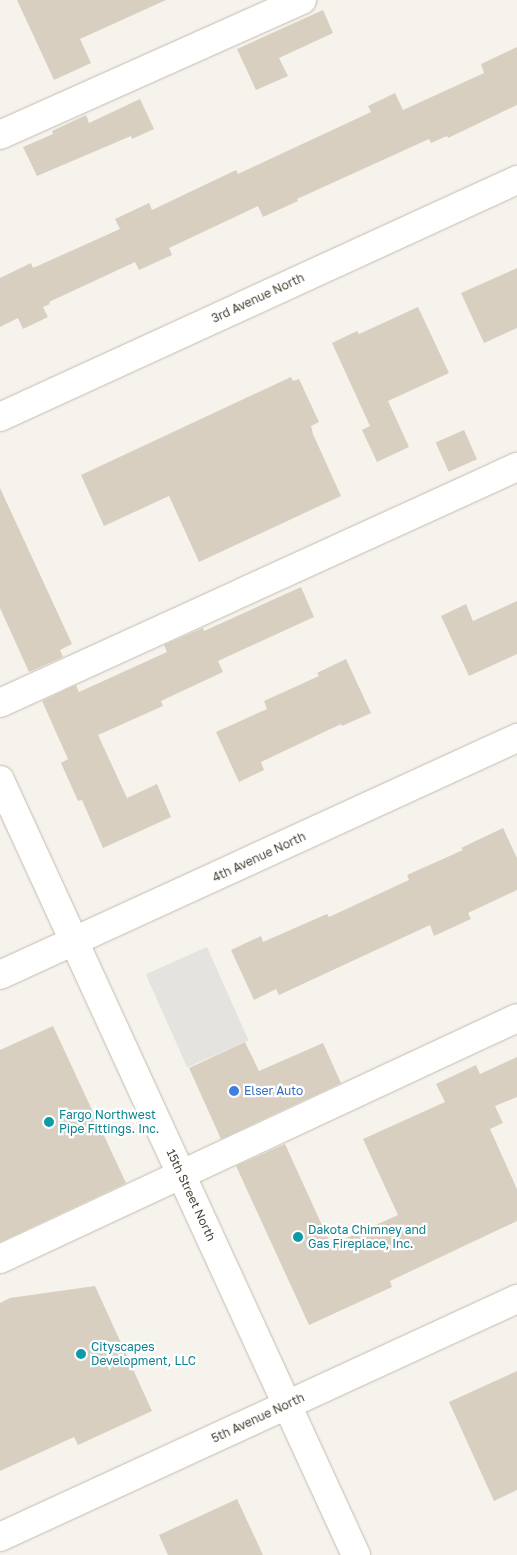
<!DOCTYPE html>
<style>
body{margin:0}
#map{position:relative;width:517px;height:1555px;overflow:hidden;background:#f6f3ec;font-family:"Golos Text",sans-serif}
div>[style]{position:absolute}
.parking>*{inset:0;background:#e5e3e0;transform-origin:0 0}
.building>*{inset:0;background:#d8cfc1;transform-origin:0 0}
.roads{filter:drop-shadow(0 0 1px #c2bbae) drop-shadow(0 0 1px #c2bbae)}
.minor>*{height:28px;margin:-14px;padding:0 14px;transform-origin:14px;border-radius:14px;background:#fff}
.dots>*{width:14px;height:14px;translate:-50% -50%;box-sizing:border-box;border:2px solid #fff;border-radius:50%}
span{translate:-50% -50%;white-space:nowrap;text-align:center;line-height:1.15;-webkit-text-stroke:4.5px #fff;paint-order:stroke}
.street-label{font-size:12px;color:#4b4439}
.shop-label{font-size:12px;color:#366cbe}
.left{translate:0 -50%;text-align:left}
.culture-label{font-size:12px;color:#0d838f}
</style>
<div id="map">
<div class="parking">
<div style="left:207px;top:947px;width:102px;height:67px;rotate:66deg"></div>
</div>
<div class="building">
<div style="clip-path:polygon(17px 0,166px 0,80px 39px,91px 63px,54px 80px)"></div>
<div style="clip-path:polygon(323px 10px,333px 33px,279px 58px,288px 76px,256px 90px,237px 49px)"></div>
<div style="clip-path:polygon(517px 47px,517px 105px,448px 138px,447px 136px,431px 143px,429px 139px,297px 199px,298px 201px,263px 217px,258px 206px,169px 248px,172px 255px,139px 270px,135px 262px,49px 302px,50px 304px,43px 307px,48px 317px,23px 329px,18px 318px,0 327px,0 278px,31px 263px,33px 268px,120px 229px,115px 219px,149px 203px,152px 210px,236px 170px,238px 174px,371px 112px,368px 106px,395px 93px,403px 110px,484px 73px,481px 64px)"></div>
<div style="clip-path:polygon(140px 99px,154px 129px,132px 139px,131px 136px,37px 176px,23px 147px,53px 134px,52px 131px,86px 115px,89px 123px)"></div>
<div style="clip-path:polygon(517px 268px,517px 328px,484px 343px,461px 293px)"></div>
<div style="clip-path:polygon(418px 307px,449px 373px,388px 401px,409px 447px,377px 462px,362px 430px,370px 426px,332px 343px,357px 331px,359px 334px)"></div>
<div style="clip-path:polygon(291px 377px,293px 381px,299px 379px,319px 422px,311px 426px,313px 434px,341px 496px,199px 562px,169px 496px,104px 526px,81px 475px)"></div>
<div style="left:464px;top:430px;width:32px;height:31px;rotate:66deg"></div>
<div style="clip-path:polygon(0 488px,72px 644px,60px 650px,63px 657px,29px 672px,0 608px)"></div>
<div style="clip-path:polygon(301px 587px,314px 617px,218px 661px,223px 672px,161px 701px,163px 706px,98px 735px,127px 798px,157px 784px,171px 817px,103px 848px,82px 800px,78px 801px,61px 763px,68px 759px,42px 701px,76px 685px,79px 692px,167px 652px,164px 645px,203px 628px,204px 631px)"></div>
<div style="clip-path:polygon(517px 601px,517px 654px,469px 676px,441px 616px,466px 604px,473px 621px)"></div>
<div style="clip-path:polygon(346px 659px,371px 713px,342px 726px,341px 724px,261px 762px,264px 770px,239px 782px,216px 732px,267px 709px,264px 701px,319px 676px,317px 673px)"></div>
<div style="clip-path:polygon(503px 828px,517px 858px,517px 890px,468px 913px,471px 919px,434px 936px,430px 925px,279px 995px,276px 989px,254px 1000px,231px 950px,261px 936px,263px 942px,327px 914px,329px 917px,409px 880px,407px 875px,463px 850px,461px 848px)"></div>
<div style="clip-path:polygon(53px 1026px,126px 1183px,0 1242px,0 1050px)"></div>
<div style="clip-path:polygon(245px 1042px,259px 1071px,323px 1043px,341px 1083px,221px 1139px,189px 1068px)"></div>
<div style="clip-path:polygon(517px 1057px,517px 1097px,495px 1106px,503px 1123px,490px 1129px,517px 1189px,517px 1221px,390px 1281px,392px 1287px,309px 1325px,236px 1166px,285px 1144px,331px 1245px,398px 1215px,363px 1139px,445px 1102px,436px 1084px,476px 1065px,480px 1074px)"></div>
<div style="clip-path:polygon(95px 1286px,152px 1411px,78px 1445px,74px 1437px,0 1471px,0 1303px,10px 1298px)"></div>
<div style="clip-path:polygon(517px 1371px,517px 1490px,494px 1501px,449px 1402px)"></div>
<div style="clip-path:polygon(237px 1499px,263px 1555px,168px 1555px,159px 1535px)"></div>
</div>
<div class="roads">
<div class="minor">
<div style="left:0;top:135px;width:331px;rotate:-24.1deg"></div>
<div style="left:0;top:417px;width:569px;rotate:-24.63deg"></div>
<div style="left:0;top:703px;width:568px;rotate:-24.54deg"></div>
<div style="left:0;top:780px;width:853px;rotate:65.33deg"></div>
<div style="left:0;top:975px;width:569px;rotate:-24.63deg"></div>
<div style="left:0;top:1259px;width:570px;rotate:-24.99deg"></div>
<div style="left:0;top:1537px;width:569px;rotate:-24.72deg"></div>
</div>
</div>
<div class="dots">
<div style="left:234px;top:1091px;background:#3f7fe0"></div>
<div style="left:49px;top:1122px;background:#0f9aa8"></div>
<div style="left:298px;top:1237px;background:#0f9aa8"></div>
<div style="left:81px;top:1354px;background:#0f9aa8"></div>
</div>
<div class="street-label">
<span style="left:258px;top:298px;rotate:-25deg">3rd Avenue North</span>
<span style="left:259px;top:857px;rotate:-25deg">4th Avenue North</span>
<span style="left:191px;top:1195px;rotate:65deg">15th Street North</span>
<span style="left:258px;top:1418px;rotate:-25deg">5th Avenue North</span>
</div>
<div class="shop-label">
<span class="left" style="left:244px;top:1091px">Elser Auto</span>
</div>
<div class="culture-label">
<span class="left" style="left:59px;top:1122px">Fargo Northwest<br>Pipe Fittings. Inc.</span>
<span class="left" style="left:308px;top:1237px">Dakota Chimney and<br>Gas Fireplace, Inc.</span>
<span class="left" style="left:91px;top:1354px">Cityscapes<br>Development, LLC</span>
</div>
</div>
